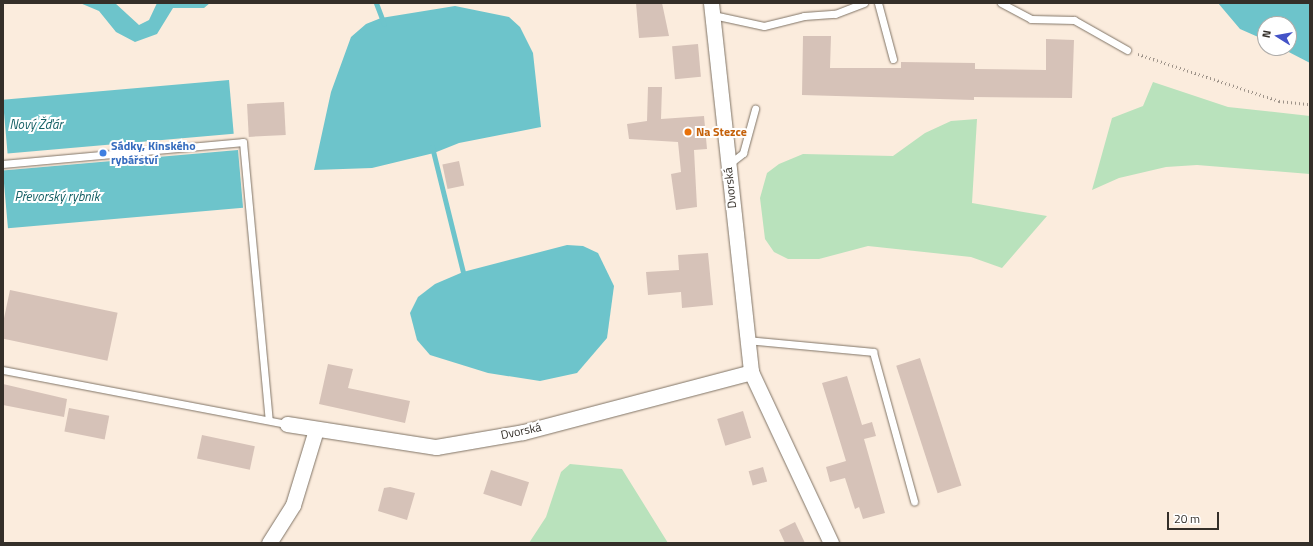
<!DOCTYPE html>
<meta charset="utf-8">
<style>
body{margin:0}
#map{position:relative;width:1313px;height:546px;overflow:hidden;background:#fbecdd;font-family:"Titillium Web",sans-serif}
div>[style]{position:absolute}
.green>*{inset:0;background:#b9e2bc}
.water>*{inset:0;background:#6dc4cb;transform-origin:0 0}
.stream>*{height:5px;margin:-2.5px;padding:0 2.5px;transform-origin:2.5px;border-radius:2.5px;background:#6dc4cb}
.building>*{inset:0;background:#d6c2b8;transform-origin:0 0}
.path>*{height:2.5px;margin-top:-1.25px;transform-origin:0;background:repeating-linear-gradient(90deg,#9f948a 0 1px,transparent 0 4px)}
.roads{filter:drop-shadow(0 0 1px #807466) drop-shadow(0 0 1px #807466)}
.service>*{height:7px;margin:-3.5px;padding:0 3.5px;transform-origin:3.5px;border-radius:3.5px;background:#fff}
.minor>*{height:15px;margin:-7.5px;padding:0 7.5px;transform-origin:7.5px;border-radius:7.5px;background:#fff}
.dots>*{width:11px;height:11px;translate:-50% -50%;box-sizing:border-box;border:2px solid #fff;border-radius:50%}
span{translate:-50% -50%;white-space:nowrap;text-align:center;line-height:1.15;-webkit-text-stroke:4px #fff;paint-order:stroke}
.food-label{font-size:12px;color:#c56008;font-weight:700}
.left{translate:0 -50%;text-align:left}
.shop-label{font-size:12px;color:#366cbe;font-weight:700}
.street-label{font-size:12px;color:#342f29}
.water-label{font-size:13px;color:#135e63;font-style:italic}
.frame{position:absolute;inset:0;border:4px solid #342f29;pointer-events:none}
.north{position:absolute;left:1257px;top:16px;width:40px;height:40px;box-sizing:border-box;background:#fff;border:1px solid #aeaca9;border-radius:50%;rotate:281deg;font-size:11px;font-weight:700;line-height:16px;text-align:center;color:#342f29}
.north::after{content:'';display:block;margin:auto;width:14px;height:18px;background:#4453c7;clip-path:polygon(50% 0,100% 100%,50% 72%,0 100%)}
.scale{position:absolute;left:1167px;top:512px;width:52px;height:18px;box-sizing:border-box;border:2px solid #342f29;border-top:0;padding-left:5px;font-size:12px;line-height:14px;white-space:nowrap;color:#342f29;-webkit-text-stroke:3px #fff;paint-order:stroke}
</style>
<div id="map">
<div class="green">
<div style="clip-path:polygon(1153px 82px,1228px 107px,1310px 116px,1310px 174px,1197px 165px,1166px 167px,1119px 178px,1092px 190px,1112px 118px,1143px 106px)"></div>
<div style="clip-path:polygon(977px 119px,972px 203px,1047px 216px,1002px 268px,971px 257px,868px 246px,819px 259px,788px 259px,774px 252px,765px 239px,760px 198px,767px 173px,779px 164px,803px 154px,893px 156px,925px 133px,951px 121px)"></div>
<div style="clip-path:polygon(570px 464px,622px 469px,668px 543px,529px 543px,546px 517px,561px 472px)"></div>
</div>
<div class="water">
<div style="clip-path:polygon(80px 3px,115px 3px,139px 25px,149px 20px,157px 3px,210px 3px,204px 8px,173px 8px,157px 34px,135px 42px,116px 32px,99px 11px)"></div>
<div style="clip-path:polygon(1218px 3px,1310px 3px,1310px 63px,1281px 48px,1289px 48px,1289px 24px,1265px 24px,1265px 40px,1240px 29px)"></div>
<div style="clip-path:polygon(455px 6px,509px 17px,520px 27px,533px 53px,541px 127px,459px 143px,434px 153px,372px 168px,314px 170px,331px 92px,351px 37px,366px 24px,381px 18px)"></div>
<div style="left:229px;top:80px;width:54px;height:227px;rotate:85deg"></div>
<div style="left:238px;top:150px;width:58px;height:236px;rotate:85deg"></div>
<div style="clip-path:polygon(567px 245px,583px 246px,598px 253px,614px 286px,607px 338px,577px 373px,540px 381px,488px 373px,430px 355px,417px 340px,410px 313px,418px 297px,435px 284px,463px 272px)"></div>
</div>
<div class="stream">
<div style="left:376px;top:3px;width:22px;rotate:69deg"></div>
<div style="left:432px;top:147px;width:129px;rotate:76.1deg"></div>
</div>
<div class="building">
<div style="clip-path:polygon(636px 3px,662px 3px,669px 36px,639px 38px)"></div>
<div style="clip-path:polygon(803px 36px,831px 36px,830px 68px,901px 68px,901px 62px,975px 63px,975px 69px,1046px 70px,1046px 39px,1074px 40px,1072px 98px,974px 97px,974px 100px,802px 95px)"></div>
<div style="left:698px;top:44px;width:33px;height:26px;rotate:85deg"></div>
<div style="clip-path:polygon(648px 87px,662px 87px,661px 119px,704px 116px,707px 149px,694px 150px,697px 207px,676px 210px,671px 174px,681px 172px,678px 142px,629px 139px,627px 124px,647px 121px)"></div>
<div style="left:284px;top:102px;width:33px;height:37px;rotate:87deg"></div>
<div style="left:459px;top:161px;width:25px;height:17px;rotate:78deg"></div>
<div style="clip-path:polygon(708px 253px,713px 305px,682px 308px,681px 292px,648px 295px,646px 272px,679px 270px,678px 255px)"></div>
<div style="left:10px;top:290px;width:110px;height:49px;rotate:12deg"></div>
<div style="left:920px;top:358px;width:134px;height:25px;rotate:72deg"></div>
<div style="clip-path:polygon(328px 364px,353px 369px,348px 388px,410px 401px,405px 423px,319px 404px)"></div>
<div style="clip-path:polygon(847px 376px,862px 425px,872px 422px,876px 436px,864px 439px,885px 513px,863px 519px,859px 507px,855px 509px,845px 478px,830px 482px,826px 467px,846px 461px,822px 383px)"></div>
<div style="clip-path:polygon(3px 384px,67px 399px,64px 417px,3px 405px)"></div>
<div style="left:69px;top:408px;width:41px;height:24px;rotate:11deg"></div>
<div style="left:743px;top:411px;width:28px;height:27px;rotate:73deg"></div>
<div style="left:202px;top:435px;width:54px;height:24px;rotate:12deg"></div>
<div style="left:763px;top:467px;width:15px;height:15px;rotate:74deg"></div>
<div style="left:491px;top:470px;width:40px;height:25px;rotate:18deg"></div>
<div style="clip-path:polygon(390px 487px,415px 493px,407px 520px,378px 511px,384px 488px)"></div>
<div style="clip-path:polygon(795px 522px,805px 543px,785px 543px,779px 530px)"></div>
</div>
<div class="path">
<div style="left:1138px;top:54px;width:149px;rotate:18.4deg"></div>
<div style="left:1279px;top:101px;width:31px;rotate:6deg"></div>
</div>
<div class="roads">
<div class="service">
<div style="left:878px;top:3px;width:58px;rotate:75deg"></div>
<div style="left:1001px;top:3px;width:34px;rotate:28deg"></div>
<div style="left:1031px;top:19px;width:43px;rotate:1.3deg"></div>
<div style="left:1074px;top:20px;width:61px;rotate:29.5deg"></div>
<div style="left:713px;top:15px;width:52px;rotate:12.2deg"></div>
<div style="left:764px;top:26px;width:41px;rotate:-14deg"></div>
<div style="left:804px;top:16px;width:31px;rotate:-4deg"></div>
<div style="left:835px;top:14px;width:31px;rotate:-21deg"></div>
<div style="left:3px;top:164px;width:241px;rotate:-5.2deg"></div>
<div style="left:243px;top:142px;width:279px;rotate:84.7deg"></div>
<div style="left:729px;top:164px;width:18px;rotate:-38deg"></div>
<div style="left:743px;top:153px;width:46px;rotate:-74.7deg"></div>
<div style="left:747px;top:340px;width:127px;rotate:5.4deg"></div>
<div style="left:873px;top:352px;width:155px;rotate:74.6deg"></div>
<div style="left:3px;top:370px;width:289px;rotate:10.8deg"></div>
</div>
<div class="minor">
<div style="left:711px;top:3px;width:371px;rotate:83.8deg"></div>
<div style="left:751px;top:372px;width:189px;rotate:64.9deg"></div>
<div style="left:287px;top:424px;width:151px;rotate:8.8deg"></div>
<div style="left:436px;top:447px;width:88px;rotate:-9.8deg"></div>
<div style="left:523px;top:432px;width:236px;rotate:-14.7deg"></div>
<div style="left:269px;top:543px;width:45px;rotate:-57.7deg"></div>
<div style="left:293px;top:505px;width:78px;rotate:-73deg"></div>
</div>
</div>
<div class="dots">
<div style="left:688px;top:132px;background:#e8710a"></div>
<div style="left:103px;top:153px;background:#3f7fe0"></div>
</div>
<div class="food-label">
<span class="left" style="left:696px;top:132px">Na Stezce</span>
</div>
<div class="shop-label">
<span class="left" style="left:111px;top:153px">Sádky, Kinského<br>rybářství</span>
</div>
<div class="street-label">
<span style="left:730px;top:188px;rotate:-96deg">Dvorská</span>
<span style="left:521px;top:431px;rotate:-12deg">Dvorská</span>
</div>
<div class="water-label">
<span style="left:36px;top:124px">Nový Žďár</span>
<span style="left:57px;top:196px">Převorský rybník</span>
</div>
<div class="frame"></div>
<div class="north">N</div>
<div class="scale">20 m</div>
</div>
